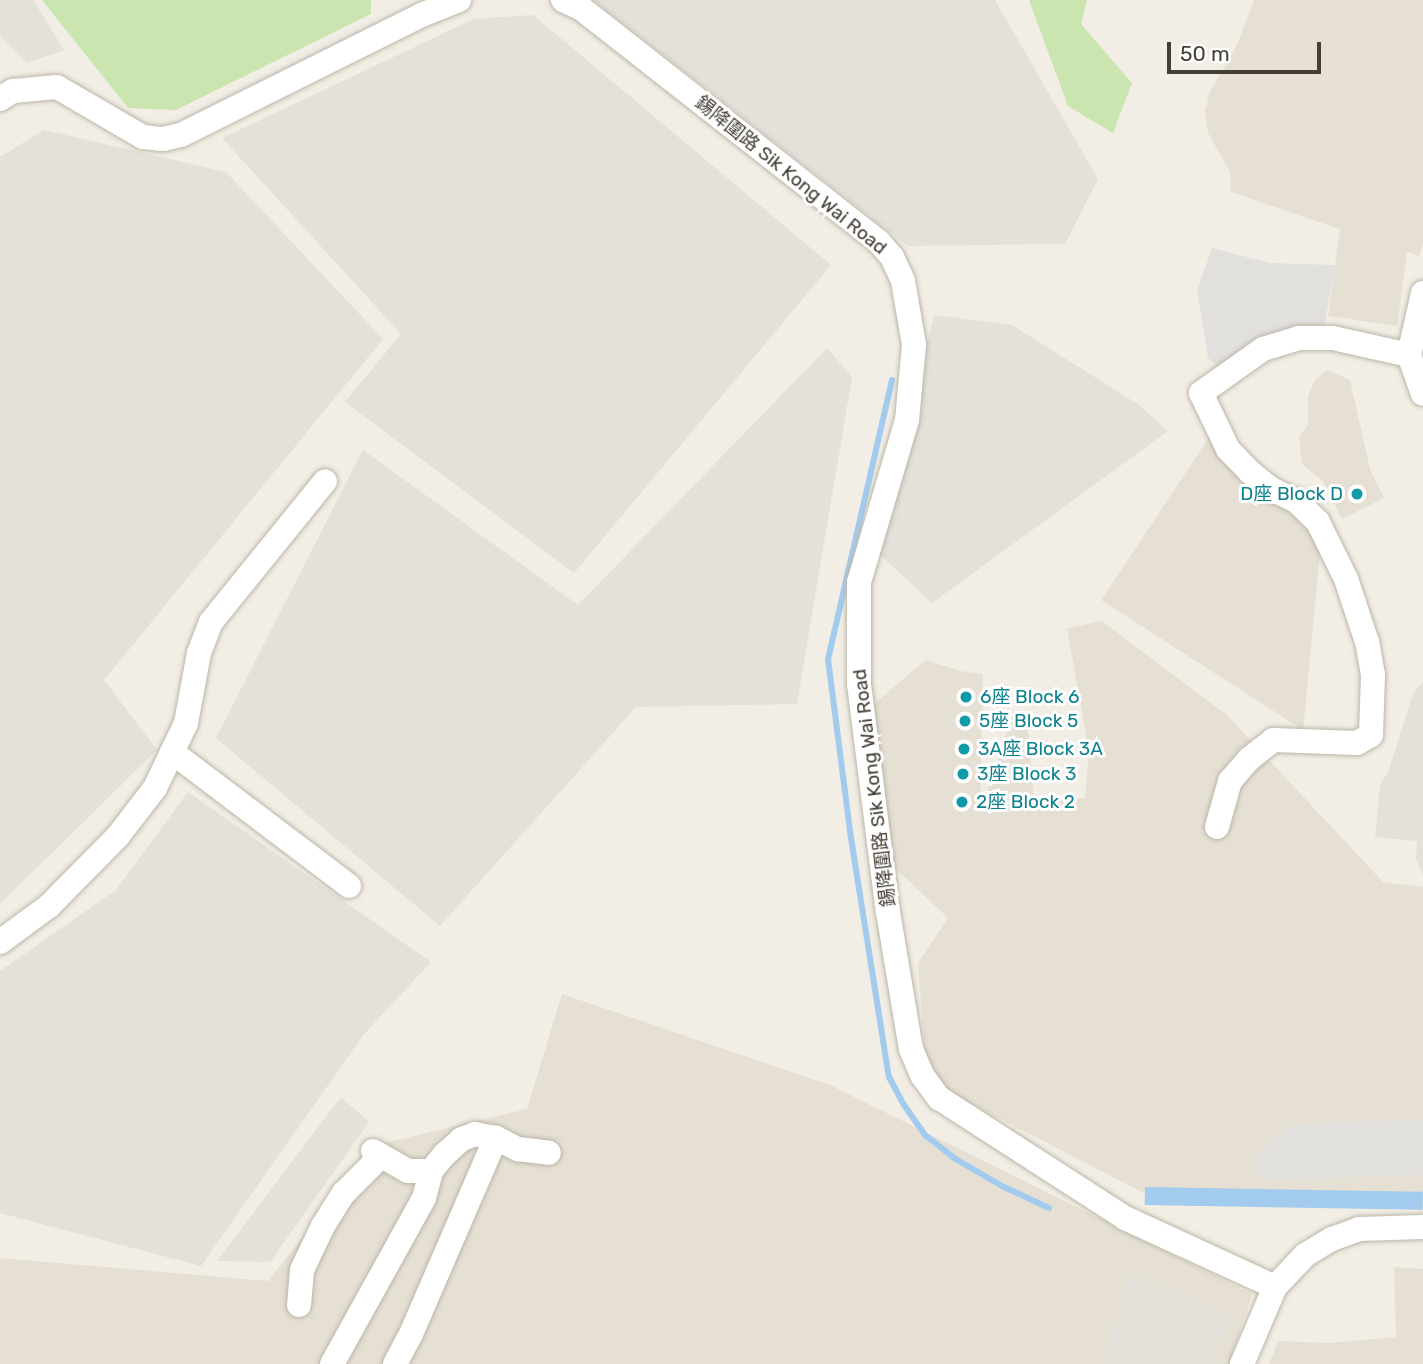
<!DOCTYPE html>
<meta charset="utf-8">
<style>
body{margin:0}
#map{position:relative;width:1423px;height:1364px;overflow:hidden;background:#f2eee5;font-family:Rubik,"Noto Sans SC",sans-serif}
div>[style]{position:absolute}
.residential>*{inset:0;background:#e5e0d3}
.industrial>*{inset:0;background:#e4e0da}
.green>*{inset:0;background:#cae5af}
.parking>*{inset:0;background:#e2e0dd}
.water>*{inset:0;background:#a3cbed;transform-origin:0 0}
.stream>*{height:6px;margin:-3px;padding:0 3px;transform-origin:3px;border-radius:3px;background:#a3cbed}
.roads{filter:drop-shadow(0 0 2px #bcb6a8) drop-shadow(0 0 2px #bcb6a8)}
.minor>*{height:24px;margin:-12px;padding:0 12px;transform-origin:12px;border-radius:12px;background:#fff}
.dots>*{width:19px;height:19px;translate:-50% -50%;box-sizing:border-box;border:4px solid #fff;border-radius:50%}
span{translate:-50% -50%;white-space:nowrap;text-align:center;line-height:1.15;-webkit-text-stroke:6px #fff;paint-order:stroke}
.street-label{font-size:19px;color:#443f35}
.culture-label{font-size:19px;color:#0d838f}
.right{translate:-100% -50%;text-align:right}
.left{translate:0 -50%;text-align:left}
.scale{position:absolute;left:1167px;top:42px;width:154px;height:32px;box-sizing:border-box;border:4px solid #443f35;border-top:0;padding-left:9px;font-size:21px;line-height:24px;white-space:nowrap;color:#443f35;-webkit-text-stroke:5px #fff;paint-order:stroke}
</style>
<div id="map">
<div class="residential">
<div style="clip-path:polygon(1254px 0,1423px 0,1423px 244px,1419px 256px,1407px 252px,1397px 326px,1328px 316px,1340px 229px,1231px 192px,1230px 172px,1208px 133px,1205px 112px,1210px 91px,1236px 47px)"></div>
<div style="clip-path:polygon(1327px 370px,1350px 380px,1370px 469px,1384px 498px,1342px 519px,1323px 481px,1302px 464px,1299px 437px,1308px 425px,1308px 397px,1315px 380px)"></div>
<div style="clip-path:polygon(1218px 424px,1321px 542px,1303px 730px,1101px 600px)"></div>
<div style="clip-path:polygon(1102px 621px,1227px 715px,1383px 882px,1423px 887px,1423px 1194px,1142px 1192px,927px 1081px,918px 963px,948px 918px,891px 864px,869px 708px,926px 660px,960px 671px,983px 674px,980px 813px,1014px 711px,1027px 716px,1034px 801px,1085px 798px,1089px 752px,1067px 628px)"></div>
<div style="clip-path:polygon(562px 994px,830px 1085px,1252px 1294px,1229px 1364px,0 1364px,0 1258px,268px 1281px,376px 1145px,527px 1109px)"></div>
<div style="clip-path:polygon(1394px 1267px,1423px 1269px,1423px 1364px,1269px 1364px,1278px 1341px,1329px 1343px,1396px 1337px)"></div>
</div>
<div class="industrial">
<div style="clip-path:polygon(0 0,33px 0,64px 50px,27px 63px,0 36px)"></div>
<div style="clip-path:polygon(593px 0,995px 0,1098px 179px,1065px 244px,908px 246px)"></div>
<div style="clip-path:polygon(533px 15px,831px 265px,574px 573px,345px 402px,401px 334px,222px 138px,474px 19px)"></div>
<div style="clip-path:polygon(44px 130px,226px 172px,383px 339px,104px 680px,157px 750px,0 904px,0 157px)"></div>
<div style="clip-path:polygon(934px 315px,1012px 325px,1139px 405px,1168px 431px,932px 603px,877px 552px)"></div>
<div style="clip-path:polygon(827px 348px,852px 377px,797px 704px,636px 707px,440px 926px,216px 738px,363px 450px,578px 605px)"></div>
<div style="clip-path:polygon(1423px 682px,1423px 875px,1416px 859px,1417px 841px,1375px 837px,1380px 785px,1388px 772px,1414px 691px)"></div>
<div style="clip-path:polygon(188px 792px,431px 962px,364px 1034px,201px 1266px,0 1213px,0 971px,116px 890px)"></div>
<div style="clip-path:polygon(341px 1097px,369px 1122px,270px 1262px,217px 1261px)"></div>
<div style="clip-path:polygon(1131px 1272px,1231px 1319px,1209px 1364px,1103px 1364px)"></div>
</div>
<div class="green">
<div style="clip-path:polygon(42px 0,371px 0,371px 14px,176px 110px,128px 108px)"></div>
<div style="clip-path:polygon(1029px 0,1087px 0,1081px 24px,1132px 83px,1113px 133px,1068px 106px)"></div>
</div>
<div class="parking">
<div style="clip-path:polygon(1212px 248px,1270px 263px,1335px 265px,1324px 329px,1224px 372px,1208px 358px,1197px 291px)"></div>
<div style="clip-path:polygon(1423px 1119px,1423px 1175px,1259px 1180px,1260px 1152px,1292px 1124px)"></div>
</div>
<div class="water">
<div style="left:1145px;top:1187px;width:278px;height:18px;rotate:1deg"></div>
</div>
<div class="stream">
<div style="left:892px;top:380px;width:286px;rotate:102.9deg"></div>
<div style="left:828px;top:659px;width:180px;rotate:82.7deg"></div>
<div style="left:851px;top:838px;width:242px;rotate:81deg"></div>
<div style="left:889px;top:1077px;width:32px;rotate:62deg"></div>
<div style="left:904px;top:1105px;width:37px;rotate:55deg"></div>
<div style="left:925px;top:1135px;width:37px;rotate:38deg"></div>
<div style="left:954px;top:1158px;width:56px;rotate:30.3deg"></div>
<div style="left:1002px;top:1186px;width:52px;rotate:25.1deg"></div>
</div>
<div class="roads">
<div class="minor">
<div style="left:563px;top:0;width:21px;rotate:25deg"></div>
<div style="left:582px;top:9px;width:377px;rotate:38.1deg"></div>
<div style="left:879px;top:242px;width:20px;rotate:49deg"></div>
<div style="left:892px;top:257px;width:26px;rotate:65deg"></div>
<div style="left:903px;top:281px;width:65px;rotate:80.2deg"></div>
<div style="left:914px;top:345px;width:75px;rotate:95.3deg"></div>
<div style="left:907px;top:420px;width:169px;rotate:106.5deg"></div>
<div style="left:859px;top:582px;width:102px;rotate:90deg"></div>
<div style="left:859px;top:684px;width:230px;rotate:82.8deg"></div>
<div style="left:888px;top:912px;width:139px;rotate:80.5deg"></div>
<div style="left:911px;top:1049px;width:28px;rotate:67deg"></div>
<div style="left:922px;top:1075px;width:29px;rotate:54deg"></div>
<div style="left:939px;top:1098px;width:221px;rotate:32.8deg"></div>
<div style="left:1125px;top:1218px;width:165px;rotate:24.7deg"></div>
<div style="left:0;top:99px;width:15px;rotate:-32deg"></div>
<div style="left:13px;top:91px;width:44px;rotate:-5.2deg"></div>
<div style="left:57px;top:87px;width:99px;rotate:30.2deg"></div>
<div style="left:143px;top:137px;width:20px;rotate:6deg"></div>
<div style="left:163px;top:139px;width:18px;rotate:-13deg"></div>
<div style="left:181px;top:135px;width:271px;rotate:-26.5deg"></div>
<div style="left:424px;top:14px;width:38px;rotate:-22deg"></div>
<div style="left:1423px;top:293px;width:64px;rotate:102.7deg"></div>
<div style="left:1409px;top:355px;width:41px;rotate:70.3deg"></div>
<div style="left:172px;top:752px;width:222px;rotate:37.1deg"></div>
<div style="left:1217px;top:827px;width:48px;rotate:-74.2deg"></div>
<div style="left:1230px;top:781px;width:29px;rotate:-49deg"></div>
<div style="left:1249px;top:759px;width:31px;rotate:-38deg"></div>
<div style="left:1273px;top:740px;width:84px;rotate:2deg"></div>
<div style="left:1357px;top:743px;width:16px;rotate:-30deg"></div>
<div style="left:1371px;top:735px;width:60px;rotate:-88.1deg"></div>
<div style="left:1373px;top:675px;width:34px;rotate:-100deg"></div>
<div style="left:1367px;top:642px;width:66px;rotate:-108.4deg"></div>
<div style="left:1346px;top:579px;width:64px;rotate:-116.2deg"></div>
<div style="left:1318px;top:522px;width:30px;rotate:-136deg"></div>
<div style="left:1296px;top:501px;width:28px;rotate:-154deg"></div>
<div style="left:1271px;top:489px;width:27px;rotate:-141deg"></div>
<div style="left:1250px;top:472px;width:32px;rotate:-134deg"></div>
<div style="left:1228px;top:449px;width:62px;rotate:-115.7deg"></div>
<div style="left:1201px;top:393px;width:76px;rotate:-35.4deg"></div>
<div style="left:1263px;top:349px;width:37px;rotate:-17deg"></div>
<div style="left:1298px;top:338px;width:35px"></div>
<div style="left:1333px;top:338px;width:78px;rotate:12.6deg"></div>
<div style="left:0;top:942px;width:61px;rotate:-36.3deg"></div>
<div style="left:49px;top:906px;width:98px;rotate:-45.4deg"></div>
<div style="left:118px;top:836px;width:61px;rotate:-52.4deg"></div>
<div style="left:155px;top:788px;width:72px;rotate:-64.5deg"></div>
<div style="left:186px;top:723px;width:71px;rotate:-79.5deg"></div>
<div style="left:199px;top:653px;width:33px;rotate:-69deg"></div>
<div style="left:211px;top:622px;width:181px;rotate:-51deg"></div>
<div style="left:373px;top:1151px;width:40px;rotate:29.7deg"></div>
<div style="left:408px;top:1171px;width:23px"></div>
<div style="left:299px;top:1305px;width:35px;rotate:-85deg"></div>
<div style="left:302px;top:1270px;width:49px;rotate:-64.5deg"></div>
<div style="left:323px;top:1226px;width:39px;rotate:-58deg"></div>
<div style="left:344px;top:1193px;width:52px;rotate:-45deg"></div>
<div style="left:332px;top:1364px;width:190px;rotate:-61deg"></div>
<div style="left:424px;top:1198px;width:28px;rotate:-75deg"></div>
<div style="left:431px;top:1171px;width:21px;rotate:-51deg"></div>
<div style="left:444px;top:1155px;width:24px;rotate:-42deg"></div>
<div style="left:462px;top:1139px;width:14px;rotate:-21deg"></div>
<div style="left:475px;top:1134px;width:21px;rotate:11deg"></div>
<div style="left:496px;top:1138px;width:25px;rotate:27deg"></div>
<div style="left:518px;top:1149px;width:31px;rotate:7deg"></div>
<div style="left:395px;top:1364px;width:34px;rotate:-62deg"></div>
<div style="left:411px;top:1334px;width:214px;rotate:-66.6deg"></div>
<div style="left:1242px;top:1364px;width:84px;rotate:-66.8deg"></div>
<div style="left:1275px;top:1287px;width:44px;rotate:-46.8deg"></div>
<div style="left:1305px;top:1255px;width:31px;rotate:-31deg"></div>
<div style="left:1332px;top:1239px;width:29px;rotate:-20deg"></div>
<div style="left:1359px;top:1229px;width:64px;rotate:-1.8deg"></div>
</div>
</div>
<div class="dots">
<div style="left:1357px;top:494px;background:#0f9aa8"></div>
<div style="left:966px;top:697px;background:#0f9aa8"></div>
<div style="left:965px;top:721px;background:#0f9aa8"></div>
<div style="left:964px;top:749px;background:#0f9aa8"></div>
<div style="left:963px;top:774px;background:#0f9aa8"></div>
<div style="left:962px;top:802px;background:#0f9aa8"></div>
</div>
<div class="street-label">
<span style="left:791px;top:175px;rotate:39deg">錫降圍路 Sik Kong Wai Road</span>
<span style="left:874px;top:788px;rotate:-97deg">錫降圍路 Sik Kong Wai Road</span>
</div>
<div class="culture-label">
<span class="right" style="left:1343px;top:494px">D座 Block D</span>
<span class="left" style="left:980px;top:697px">6座 Block 6</span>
<span class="left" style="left:979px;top:721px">5座 Block 5</span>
<span class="left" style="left:978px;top:749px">3A座 Block 3A</span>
<span class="left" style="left:977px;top:774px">3座 Block 3</span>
<span class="left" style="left:976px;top:802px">2座 Block 2</span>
</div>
<div class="scale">50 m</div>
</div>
